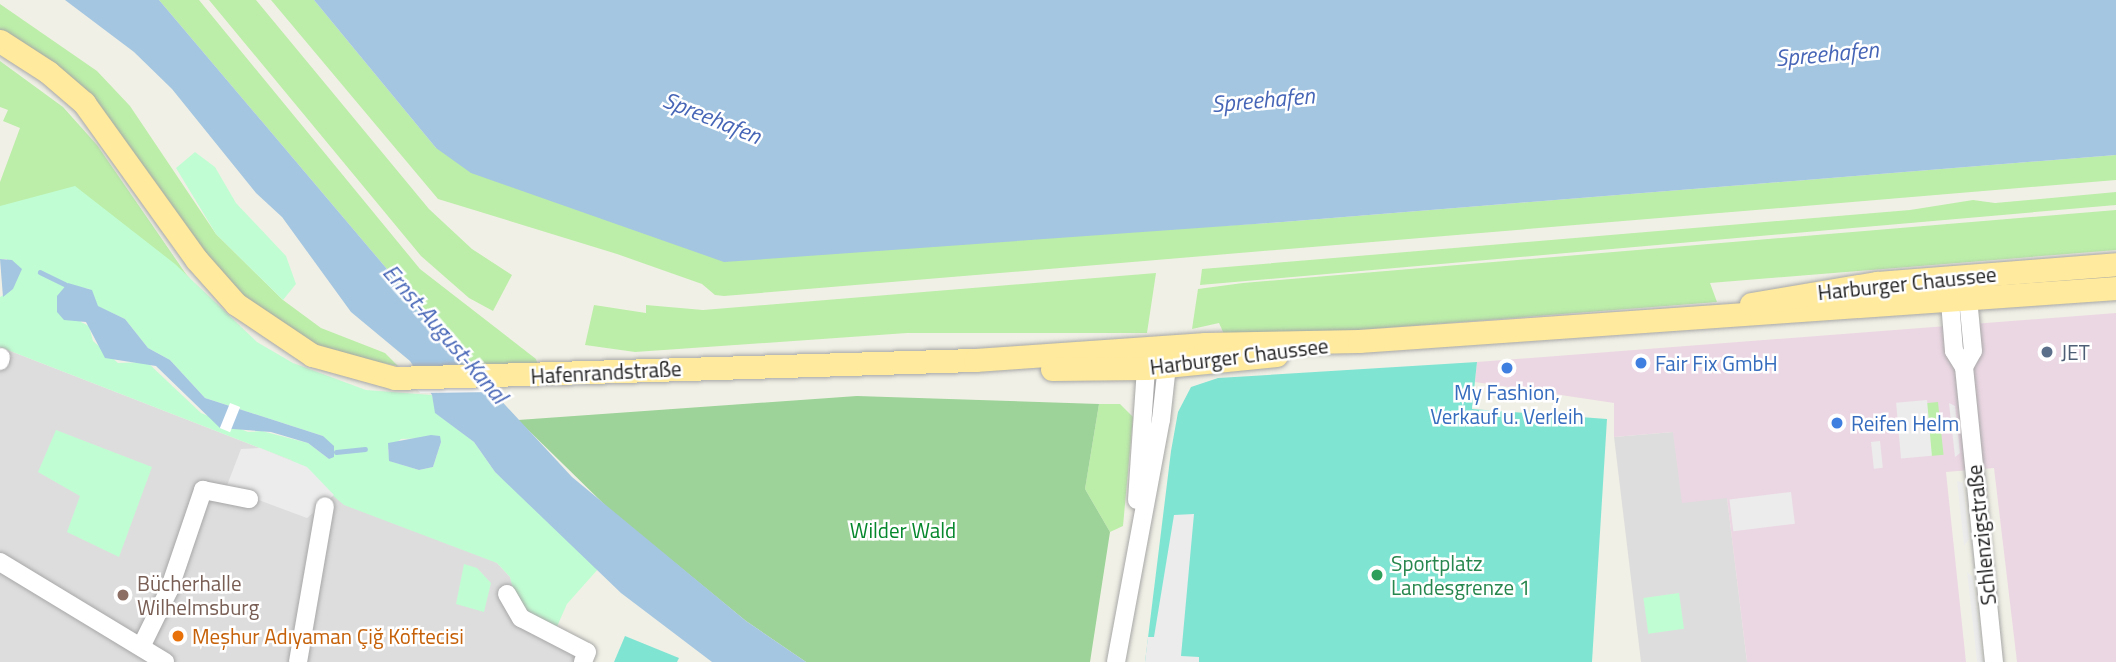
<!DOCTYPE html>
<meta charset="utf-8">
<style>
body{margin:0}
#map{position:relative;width:2116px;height:662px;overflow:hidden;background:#f1f0e6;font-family:"Titillium Web",sans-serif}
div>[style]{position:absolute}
.residential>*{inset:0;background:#dedddd}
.industrial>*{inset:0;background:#ebd7e3}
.grass>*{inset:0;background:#bceea9;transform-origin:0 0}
.forest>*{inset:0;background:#9dd398}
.park>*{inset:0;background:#c1fdd3;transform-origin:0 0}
.pitch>*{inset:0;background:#80e4d3}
.parking>*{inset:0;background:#ececec;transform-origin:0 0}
.water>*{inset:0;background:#a4c6e1}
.pier>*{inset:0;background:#fff;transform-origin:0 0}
.stream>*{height:4.5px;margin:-2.25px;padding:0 2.25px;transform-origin:2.25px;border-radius:2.25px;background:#a4c6e1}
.roads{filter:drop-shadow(0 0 2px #a7a7a7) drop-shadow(0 0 2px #a7a7a7)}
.minor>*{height:18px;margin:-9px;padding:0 9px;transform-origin:9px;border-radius:9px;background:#fff}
.major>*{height:23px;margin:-11.5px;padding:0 11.5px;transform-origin:11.5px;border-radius:11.5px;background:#ffea9d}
.dots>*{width:19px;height:19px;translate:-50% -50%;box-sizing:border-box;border:4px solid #fff;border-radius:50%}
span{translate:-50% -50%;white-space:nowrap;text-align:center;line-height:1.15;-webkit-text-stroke:5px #fff;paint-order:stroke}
.street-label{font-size:21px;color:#202020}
.service-label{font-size:21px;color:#4e5e75}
.left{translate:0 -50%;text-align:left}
.shop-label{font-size:21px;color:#366cbe}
.park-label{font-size:21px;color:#05872c}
.leisure-label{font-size:21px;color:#27864d}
.education-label{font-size:21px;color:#785e54}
.food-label{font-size:21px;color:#c56008}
.water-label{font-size:23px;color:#4665b6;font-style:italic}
</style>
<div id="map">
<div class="residential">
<div style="clip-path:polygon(0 347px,291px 460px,497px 563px,510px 577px,515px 591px,591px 662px,0 662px)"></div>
<div style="clip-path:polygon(1673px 432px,1727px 497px,1747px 662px,1641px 662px,1614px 437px)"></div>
</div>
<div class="industrial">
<div style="clip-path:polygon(2116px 313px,2116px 662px,2017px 662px,1994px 468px,1946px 472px,1966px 662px,1747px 662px,1727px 498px,1682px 503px,1673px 432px,1614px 437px,1614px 403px,1475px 382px,1477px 362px)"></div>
</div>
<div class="grass">
<div style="clip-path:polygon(159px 0,199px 0,420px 269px,536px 359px,539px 368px,470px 367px)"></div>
<div style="clip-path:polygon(209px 0,256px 0,429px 209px,472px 249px,512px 275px,493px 311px,469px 298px,421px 256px)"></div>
<div style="clip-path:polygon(271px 0,314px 0,436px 148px,1069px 235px,1269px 223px,2116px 155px,2116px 180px,724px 296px,715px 295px,702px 284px,617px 254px,438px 199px)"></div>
<div style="clip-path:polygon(0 4px,97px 71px,130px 106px,216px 234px,283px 300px,321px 328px,385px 353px,398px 366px,324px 351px,232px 289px,202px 254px,119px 133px,0 32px)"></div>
<div style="clip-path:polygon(0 61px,63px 107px,97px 145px,186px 274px,219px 311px,0 217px,0 182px,20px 128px,3px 121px,8px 110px,0 107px)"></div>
<div style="clip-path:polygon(2116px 192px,2116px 205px,1200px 285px,1202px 269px,1910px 210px,1973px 200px,1995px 203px)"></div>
<div style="clip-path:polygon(2116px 210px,2116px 250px,1710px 283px,1717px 302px,1345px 331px,1224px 334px,1219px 323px,1192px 329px,1198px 289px,1243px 283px)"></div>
<div style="clip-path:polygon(1156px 273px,1147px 333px,907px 333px,635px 352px,585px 345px,594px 305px,646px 313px,646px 305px,703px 310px)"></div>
<div style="left:1938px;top:402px;width:53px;height:13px;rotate:84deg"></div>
<div style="clip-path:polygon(1099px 404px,1120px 404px,1133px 417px,1123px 526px,1110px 532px,1085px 489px)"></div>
</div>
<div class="forest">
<div style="clip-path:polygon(857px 396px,1099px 404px,1085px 489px,1110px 532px,1090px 662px,806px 662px,746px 621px,608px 508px,518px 420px)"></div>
</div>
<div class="park">
<div style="clip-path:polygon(195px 152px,215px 167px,236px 203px,286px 256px,296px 284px,283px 300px,216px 234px,176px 168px)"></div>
<div style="clip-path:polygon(evenodd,75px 186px,175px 264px,257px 342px,293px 363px,366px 390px,432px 395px,436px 413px,474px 442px,495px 472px,599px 568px,567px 604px,551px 640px,521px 624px,510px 577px,497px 563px,344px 505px,291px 460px,0 347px,0 297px,13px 289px,7px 259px,0 259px,0 206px,75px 186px,72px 286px,90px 289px,97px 306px,125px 319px,148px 348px,170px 360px,205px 398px,323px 436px,329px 459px,308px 443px,262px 431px,248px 432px,201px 413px,147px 362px,118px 363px,93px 341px,89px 326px,81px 322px,72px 286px,75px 186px,429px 438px,441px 442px,433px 467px,419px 470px,390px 461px,388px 449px,401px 439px,429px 438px)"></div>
<div style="clip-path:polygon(56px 430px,152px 467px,119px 557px,67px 532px,80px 496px,38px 472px)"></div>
<div style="clip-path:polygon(464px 564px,477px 568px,491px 583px,484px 612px,456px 604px)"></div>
<div style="left:1679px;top:593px;width:36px;height:36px;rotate:82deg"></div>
</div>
<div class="pitch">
<div style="clip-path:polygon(1477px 362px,1472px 409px,1607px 419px,1592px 662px,1145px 662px,1171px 451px,1178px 412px,1191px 387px,1218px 378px)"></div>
<div style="clip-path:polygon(625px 636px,679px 658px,677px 662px,614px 662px)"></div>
</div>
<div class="parking">
<div style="left:1927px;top:400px;width:56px;height:31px;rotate:85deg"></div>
<div style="clip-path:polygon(1949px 403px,1955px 406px,1960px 453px,1955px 457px)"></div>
<div style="left:1880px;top:441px;width:27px;height:9px;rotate:84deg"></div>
<div style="clip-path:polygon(260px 448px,307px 467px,334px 495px,307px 518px,226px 488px,241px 449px)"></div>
<div style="clip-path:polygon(1957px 481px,1963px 483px,1969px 539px,1964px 546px)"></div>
<div style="left:1791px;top:492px;width:32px;height:62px;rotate:83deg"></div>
<div style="clip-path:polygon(1194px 514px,1181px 656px,1199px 657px,1199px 662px,1145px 662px,1148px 637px,1154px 637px,1174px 515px)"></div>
<div style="clip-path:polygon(1967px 572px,1973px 577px,1983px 662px,1977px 662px)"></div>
</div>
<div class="water">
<div style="clip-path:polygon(65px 0,159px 0,470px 367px,572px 477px,746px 621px,806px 662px,712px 662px,621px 593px,495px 472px,474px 442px,435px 413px,432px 395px,410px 361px,351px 312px,282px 217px,256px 193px,172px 89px,134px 52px)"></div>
<div style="clip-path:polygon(314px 0,2116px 0,2116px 155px,1269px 223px,724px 262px,471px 173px,436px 148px)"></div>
<div style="clip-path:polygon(0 259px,12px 260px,22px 269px,13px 289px,3px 297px)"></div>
<div style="clip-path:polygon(68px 283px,92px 290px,98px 306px,125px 319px,148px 348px,170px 360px,205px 398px,323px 436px,334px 446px,334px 457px,329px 459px,308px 443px,271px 432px,220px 428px,156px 366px,105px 358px,86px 322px,64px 320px,57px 312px,57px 296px)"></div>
<div style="clip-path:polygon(431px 435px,440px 436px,441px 442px,433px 467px,419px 470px,389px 461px,388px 443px)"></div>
</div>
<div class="pier">
<div style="clip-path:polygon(399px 366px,475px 368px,495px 392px,420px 393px)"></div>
<div style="left:230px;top:403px;width:11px;height:27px;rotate:22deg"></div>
</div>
<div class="stream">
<div style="left:40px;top:272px;width:28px;rotate:26deg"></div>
<div style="left:336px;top:452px;width:29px;rotate:-6deg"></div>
</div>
<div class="roads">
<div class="minor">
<div style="left:1949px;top:289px;width:62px;rotate:85.4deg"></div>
<div style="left:1954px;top:351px;width:19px;rotate:58deg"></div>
<div style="left:1964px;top:367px;width:297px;rotate:84.2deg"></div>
<div style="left:0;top:361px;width:4px;rotate:-76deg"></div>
<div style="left:1964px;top:367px;width:18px;rotate:-61deg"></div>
<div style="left:1973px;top:351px;width:63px;rotate:-95.4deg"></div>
<div style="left:1137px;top:500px;width:132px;rotate:-86.1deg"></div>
<div style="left:1146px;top:368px;width:10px;rotate:-61deg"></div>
<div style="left:0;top:562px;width:193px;rotate:31.2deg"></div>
<div style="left:507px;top:594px;width:28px;rotate:60deg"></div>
<div style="left:521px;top:618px;width:74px;rotate:27.3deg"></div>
<div style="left:587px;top:652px;width:11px;rotate:112deg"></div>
<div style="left:141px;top:647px;width:64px;rotate:-63.8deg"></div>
<div style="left:169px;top:590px;width:106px;rotate:-71.2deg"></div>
<div style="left:203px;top:490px;width:47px;rotate:11.1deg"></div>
<div style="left:298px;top:662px;width:158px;rotate:-80.2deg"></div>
<div style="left:1116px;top:662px;width:246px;rotate:-79.5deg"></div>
<div style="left:1161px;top:420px;width:54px;rotate:-83.7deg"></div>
<div style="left:1167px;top:366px;width:10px;rotate:-114deg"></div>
</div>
<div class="major">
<div style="left:0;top:41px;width:57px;rotate:32.9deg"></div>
<div style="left:48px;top:72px;width:48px;rotate:40.7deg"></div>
<div style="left:84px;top:103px;width:192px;rotate:54.3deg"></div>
<div style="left:196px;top:259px;width:60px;rotate:48.4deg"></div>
<div style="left:236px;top:304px;width:92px;rotate:33.9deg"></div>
<div style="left:312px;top:355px;width:86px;rotate:15.5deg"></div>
<div style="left:395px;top:378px;width:580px;rotate:-1.78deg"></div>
<div style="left:975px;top:360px;width:231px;rotate:-4deg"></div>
<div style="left:1205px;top:344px;width:154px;rotate:-1.1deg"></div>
<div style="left:1359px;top:341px;width:759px;rotate:-4deg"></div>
<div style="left:1751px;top:304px;width:128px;rotate:-9.5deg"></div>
<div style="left:1877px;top:283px;width:240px;rotate:-4.5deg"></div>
<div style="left:1052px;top:369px;width:94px;rotate:-0.6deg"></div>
<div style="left:1146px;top:368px;width:131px;rotate:-5.7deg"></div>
</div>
</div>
<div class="dots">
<div style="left:2047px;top:352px;background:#5c6f8a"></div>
<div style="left:1641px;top:363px;background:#3f7fe0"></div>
<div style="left:1507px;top:368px;background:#3f7fe0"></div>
<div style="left:1837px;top:423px;background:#3f7fe0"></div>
<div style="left:1377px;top:575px;background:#2e9e5b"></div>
<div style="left:123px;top:595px;background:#8d6e63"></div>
<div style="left:178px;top:636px;background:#e8710a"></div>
</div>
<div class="street-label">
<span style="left:1907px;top:283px;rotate:-6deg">Harburger Chaussee</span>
<span style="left:1239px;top:356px;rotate:-7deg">Harburger Chaussee</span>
<span style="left:606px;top:372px;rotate:-3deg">Hafenrandstraße</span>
<span style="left:1981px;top:535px;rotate:-96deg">Schlenzigstraße</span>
</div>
<div class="service-label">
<span class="left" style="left:2061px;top:352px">JET</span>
</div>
<div class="shop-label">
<span class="left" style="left:1655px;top:363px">Fair Fix GmbH</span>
<span style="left:1507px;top:404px">My Fashion,<br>Verkauf u. Verleih</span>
<span class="left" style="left:1851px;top:423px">Reifen Helm</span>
</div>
<div class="park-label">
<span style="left:903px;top:530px">Wilder Wald</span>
</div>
<div class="leisure-label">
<span class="left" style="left:1391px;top:575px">Sportplatz<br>Landesgrenze 1</span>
</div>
<div class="education-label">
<span class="left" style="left:137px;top:595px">Bücherhalle<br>Wilhelmsburg</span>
</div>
<div class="food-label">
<span class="left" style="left:192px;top:636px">Meşhur Adıyaman Çiğ Köftecisi</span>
</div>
<div class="water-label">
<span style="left:1827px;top:54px;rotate:-5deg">Spreehafen</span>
<span style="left:1263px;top:100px;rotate:-5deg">Spreehafen</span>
<span style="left:712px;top:118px;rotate:22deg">Spreehafen</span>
<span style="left:445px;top:334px;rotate:49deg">Ernst-August-Kanal</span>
</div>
</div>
